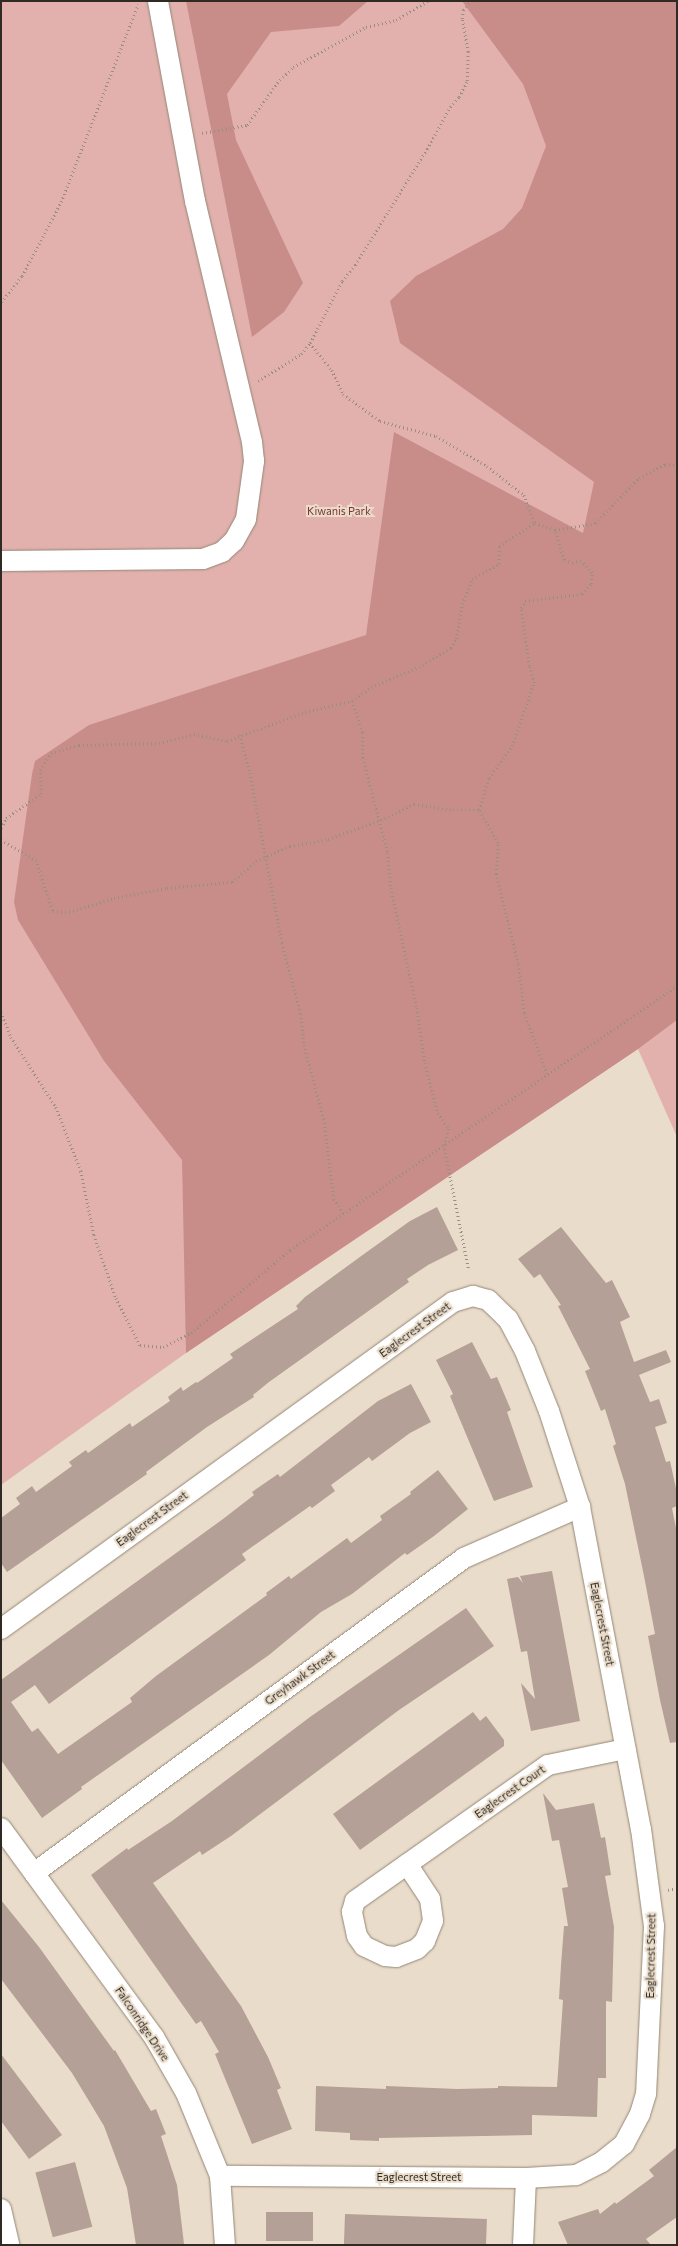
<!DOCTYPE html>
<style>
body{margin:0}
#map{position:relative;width:678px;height:2246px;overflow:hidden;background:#eadcca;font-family:Commissioner,sans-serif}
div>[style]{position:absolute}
.green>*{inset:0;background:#e2b1ae}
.forest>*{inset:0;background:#c98d89}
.building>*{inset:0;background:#b4a096;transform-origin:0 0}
.path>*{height:2.5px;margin-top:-1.25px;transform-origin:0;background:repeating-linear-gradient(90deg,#998e81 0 1px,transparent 0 4px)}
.roads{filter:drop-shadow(0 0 1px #938777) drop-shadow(0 0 1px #938777)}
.minor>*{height:20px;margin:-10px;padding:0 10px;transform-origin:10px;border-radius:10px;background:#fff}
span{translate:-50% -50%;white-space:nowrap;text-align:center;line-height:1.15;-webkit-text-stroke:4px #eadcca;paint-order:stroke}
.park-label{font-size:11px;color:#7f3533}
.street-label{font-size:11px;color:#2f2a23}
.frame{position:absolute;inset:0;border:2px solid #2f2a23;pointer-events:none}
</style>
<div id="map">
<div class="green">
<div style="clip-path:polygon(1px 1px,677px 1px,677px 1137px,638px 1049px,186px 1353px,1px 1485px)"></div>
</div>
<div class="forest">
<div style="clip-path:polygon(186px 1px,368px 1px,339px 26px,271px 32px,227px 94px,236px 140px,303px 283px,284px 312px,252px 337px)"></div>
<div style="clip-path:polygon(462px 1px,677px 1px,677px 1020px,638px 1049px,186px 1353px,182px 1160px,104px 1061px,18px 920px,14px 902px,32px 774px,35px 761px,89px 725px,366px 635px,394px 432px,583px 533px,594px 482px,400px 343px,390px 301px,416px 276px,503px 229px,522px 208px,546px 146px,523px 84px)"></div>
</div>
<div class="building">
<div style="clip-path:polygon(437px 1207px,458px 1250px,428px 1265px,407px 1279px,409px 1282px,269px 1382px,253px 1395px,254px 1397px,207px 1427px,146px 1472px,147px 1474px,7px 1572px,1px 1563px,1px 1518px,20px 1504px,16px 1498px,32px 1486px,36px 1492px,72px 1466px,69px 1462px,86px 1450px,88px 1453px,130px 1423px,132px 1427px,170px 1401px,168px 1397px,181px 1387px,183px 1391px,196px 1382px,197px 1383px,233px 1358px,230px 1354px,298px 1309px,296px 1306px,305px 1297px,364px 1254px,410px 1221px)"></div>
<div style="clip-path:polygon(561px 1227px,606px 1283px,612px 1280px,630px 1317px,620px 1322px,634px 1362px,666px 1350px,671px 1362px,639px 1375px,650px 1402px,659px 1399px,667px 1423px,655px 1427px,666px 1462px,670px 1461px,677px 1493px,677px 1506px,672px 1508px,677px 1533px,677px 1742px,670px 1743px,660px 1700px,648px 1636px,655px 1634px,644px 1576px,625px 1484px,613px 1446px,616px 1444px,605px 1409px,601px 1411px,585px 1371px,590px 1369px,558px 1306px,561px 1305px,540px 1274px,534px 1278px,518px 1259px)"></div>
<div style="clip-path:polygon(472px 1342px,491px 1379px,497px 1377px,511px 1410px,507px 1412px,533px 1487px,494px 1501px,450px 1396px,453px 1394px,436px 1360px)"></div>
<div style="clip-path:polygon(411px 1384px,431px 1422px,410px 1433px,372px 1461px,369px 1457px,331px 1485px,335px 1491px,312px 1508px,310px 1506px,242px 1554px,246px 1560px,49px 1704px,35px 1685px,11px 1702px,32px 1732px,38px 1728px,58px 1754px,132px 1702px,130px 1698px,156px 1676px,267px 1595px,266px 1593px,289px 1576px,291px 1579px,347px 1538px,351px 1543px,382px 1520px,380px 1516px,411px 1494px,410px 1492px,438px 1470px,468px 1509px,434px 1536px,407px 1555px,405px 1553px,352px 1594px,321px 1612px,269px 1655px,81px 1787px,82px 1789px,42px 1818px,1px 1760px,1px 1680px,223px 1519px,254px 1495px,252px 1492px,278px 1474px,280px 1477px,378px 1401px)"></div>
<div style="clip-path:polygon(552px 1571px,580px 1721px,531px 1731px,521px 1683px,535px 1699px,527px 1651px,521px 1652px,507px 1579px,518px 1577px,523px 1583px,520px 1576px)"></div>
<div style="clip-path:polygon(466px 1608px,494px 1646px,399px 1710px,231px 1836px,202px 1855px,200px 1851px,153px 1883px,241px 2006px,268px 2057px,281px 2088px,277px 2090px,292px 2129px,252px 2144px,215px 2054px,219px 2052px,201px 2021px,196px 2024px,91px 1875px,127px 1848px,128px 1850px,172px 1821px,310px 1717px)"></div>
<div style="clip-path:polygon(473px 1712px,480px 1721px,486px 1716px,504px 1740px,504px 1746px,360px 1850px,333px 1814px)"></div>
<div style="clip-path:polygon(543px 1793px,556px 1810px,594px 1803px,601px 1838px,605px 1837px,611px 1875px,605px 1876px,614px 1927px,612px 2002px,606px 2001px,606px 2078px,598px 2078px,597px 2117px,532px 2115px,532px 2135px,379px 2138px,379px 2141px,350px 2140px,350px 2133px,315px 2131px,316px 2086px,386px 2089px,386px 2086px,457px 2089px,498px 2088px,498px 2086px,557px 2087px,563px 2000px,559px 1999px,561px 1965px,564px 1926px,568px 1926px,562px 1888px,568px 1887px,559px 1840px,552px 1841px)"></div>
<div style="clip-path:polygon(1px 1900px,39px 1947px,114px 2051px,115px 2050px,151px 2111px,156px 2109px,166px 2134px,161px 2136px,177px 2185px,184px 2244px,136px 2245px,127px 2188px,104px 2126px,72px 2073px,1px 1979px)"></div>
<div style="clip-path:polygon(1px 2054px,62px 2135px,29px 2159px,1px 2121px)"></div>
<div style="clip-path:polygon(677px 2147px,677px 2217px,646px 2239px,651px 2245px,568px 2245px,558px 2222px,598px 2209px,600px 2214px,615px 2202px,616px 2204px,654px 2176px,649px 2170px)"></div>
<div style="left:75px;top:2162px;width:67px;height:41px;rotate:75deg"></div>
<div style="left:266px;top:2212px;width:47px;height:29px"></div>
<div style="left:345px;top:2214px;width:142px;height:31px;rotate:2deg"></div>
</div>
<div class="path">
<div style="left:202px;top:133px;width:46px;rotate:-10.1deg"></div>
<div style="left:247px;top:125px;width:52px;rotate:-54.5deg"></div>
<div style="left:277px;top:83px;width:23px;rotate:-45deg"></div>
<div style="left:293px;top:67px;width:83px;rotate:-28.7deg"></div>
<div style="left:366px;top:27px;width:31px;rotate:-13deg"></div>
<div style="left:396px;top:20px;width:37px;rotate:-31deg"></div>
<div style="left:1px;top:302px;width:33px;rotate:-51deg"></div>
<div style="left:22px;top:276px;width:84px;rotate:-62.2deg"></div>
<div style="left:61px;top:202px;width:212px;rotate:-68.7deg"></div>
<div style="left:310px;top:343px;width:35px;rotate:51deg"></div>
<div style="left:332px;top:370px;width:26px;rotate:65deg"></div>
<div style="left:343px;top:394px;width:46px;rotate:36.1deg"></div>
<div style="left:380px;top:421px;width:58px;rotate:15deg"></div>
<div style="left:436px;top:436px;width:59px;rotate:30.5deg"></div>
<div style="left:487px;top:466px;width:47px;rotate:38.1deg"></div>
<div style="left:524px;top:495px;width:30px;rotate:69deg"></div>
<div style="left:535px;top:523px;width:21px;rotate:19deg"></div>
<div style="left:555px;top:530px;width:41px;rotate:-9.9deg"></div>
<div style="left:595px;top:523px;width:63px;rotate:-45.6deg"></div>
<div style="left:639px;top:478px;width:30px;rotate:-28deg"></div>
<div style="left:665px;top:464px;width:12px;rotate:5deg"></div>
<div style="left:258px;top:381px;width:51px;rotate:-32.1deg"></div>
<div style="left:301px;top:354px;width:14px;rotate:-51deg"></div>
<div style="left:310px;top:343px;width:70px;rotate:-62.7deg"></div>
<div style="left:342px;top:281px;width:21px;rotate:-51deg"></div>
<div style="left:355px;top:265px;width:137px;rotate:-58.2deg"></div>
<div style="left:427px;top:149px;width:48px;rotate:-61.3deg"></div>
<div style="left:450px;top:107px;width:13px;rotate:-48deg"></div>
<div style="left:459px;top:97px;width:18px;rotate:-63deg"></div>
<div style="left:467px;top:81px;width:29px;rotate:-88deg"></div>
<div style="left:468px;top:52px;width:34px;rotate:-100deg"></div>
<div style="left:462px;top:19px;width:9px;rotate:-84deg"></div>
<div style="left:463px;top:10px;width:12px;rotate:-48deg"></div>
<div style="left:352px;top:701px;width:34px;rotate:71deg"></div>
<div style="left:363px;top:733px;width:25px;rotate:90deg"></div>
<div style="left:363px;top:758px;width:98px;rotate:75.3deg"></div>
<div style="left:388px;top:853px;width:35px;rotate:85deg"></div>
<div style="left:391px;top:888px;width:123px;rotate:77.8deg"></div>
<div style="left:417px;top:1008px;width:56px;rotate:81.7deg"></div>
<div style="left:425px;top:1063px;width:52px;rotate:75.4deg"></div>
<div style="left:438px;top:1113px;width:19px;rotate:55deg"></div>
<div style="left:449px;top:1129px;width:17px;rotate:107deg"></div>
<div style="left:444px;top:1145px;width:127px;rotate:78.7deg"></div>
<div style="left:240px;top:735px;width:39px;rotate:75deg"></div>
<div style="left:250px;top:773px;width:173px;rotate:79.3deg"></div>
<div style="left:282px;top:943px;width:73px;rotate:75deg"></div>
<div style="left:301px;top:1014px;width:31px;rotate:84deg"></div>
<div style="left:304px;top:1045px;width:77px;rotate:74.9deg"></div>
<div style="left:324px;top:1119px;width:81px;rotate:82.9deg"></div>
<div style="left:334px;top:1199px;width:18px;rotate:56deg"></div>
<div style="left:1px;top:828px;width:11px;rotate:-63deg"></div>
<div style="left:6px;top:818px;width:42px;rotate:-34.4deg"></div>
<div style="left:41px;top:794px;width:24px;rotate:-92deg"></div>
<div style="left:40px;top:770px;width:20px;rotate:-57deg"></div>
<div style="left:51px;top:753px;width:29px;rotate:-16deg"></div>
<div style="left:79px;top:745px;width:80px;rotate:-1.4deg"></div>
<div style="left:159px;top:743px;width:36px;rotate:-14deg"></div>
<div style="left:194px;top:734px;width:34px;rotate:12deg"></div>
<div style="left:227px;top:741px;width:83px;rotate:-20.4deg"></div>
<div style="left:305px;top:712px;width:48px;rotate:-13.2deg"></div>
<div style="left:352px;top:701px;width:24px;rotate:-36deg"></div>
<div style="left:371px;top:687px;width:52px;rotate:-22.6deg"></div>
<div style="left:419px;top:667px;width:37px;rotate:-31deg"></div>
<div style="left:451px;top:648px;width:10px;rotate:-61deg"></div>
<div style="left:456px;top:639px;width:36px;rotate:-80deg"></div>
<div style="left:462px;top:604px;width:27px;rotate:-68deg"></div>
<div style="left:472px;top:579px;width:31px;rotate:-29deg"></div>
<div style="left:499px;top:564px;width:18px;rotate:-90deg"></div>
<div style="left:499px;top:546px;width:43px;rotate:-32.6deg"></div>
<div style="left:1px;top:840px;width:40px;rotate:29.7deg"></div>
<div style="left:36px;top:860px;width:54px;rotate:71.6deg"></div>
<div style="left:53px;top:911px;width:16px;rotate:4deg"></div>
<div style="left:69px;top:912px;width:47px;rotate:-17.3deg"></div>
<div style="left:114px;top:898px;width:54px;rotate:-10.7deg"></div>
<div style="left:167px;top:888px;width:65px;rotate:-5.3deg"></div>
<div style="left:232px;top:882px;width:32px;rotate:-41deg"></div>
<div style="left:256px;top:861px;width:37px;rotate:-24deg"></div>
<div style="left:290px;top:846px;width:39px;rotate:-10deg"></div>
<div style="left:328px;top:839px;width:56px;rotate:-19.7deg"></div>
<div style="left:381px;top:820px;width:37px;rotate:-26deg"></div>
<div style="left:414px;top:804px;width:39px;rotate:9deg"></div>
<div style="left:453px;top:810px;width:26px"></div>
<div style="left:1px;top:1012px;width:27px;rotate:68deg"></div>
<div style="left:11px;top:1037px;width:83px;rotate:57.3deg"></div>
<div style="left:56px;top:1107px;width:69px;rotate:68.7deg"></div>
<div style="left:81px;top:1171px;width:65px;rotate:78.5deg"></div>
<div style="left:94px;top:1235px;width:67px;rotate:70.8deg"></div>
<div style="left:116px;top:1298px;width:53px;rotate:62.9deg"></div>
<div style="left:140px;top:1345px;width:23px;rotate:5deg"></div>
<div style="left:163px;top:1347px;width:31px;rotate:-27deg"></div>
<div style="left:191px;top:1333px;width:129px;rotate:-40deg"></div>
<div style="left:290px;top:1250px;width:468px;rotate:-34.3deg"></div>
<div style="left:547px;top:1074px;width:65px;rotate:-110.7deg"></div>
<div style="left:524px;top:1013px;width:49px;rotate:-97deg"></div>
<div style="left:518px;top:964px;width:93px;rotate:-103.7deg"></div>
<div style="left:496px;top:874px;width:31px;rotate:-86deg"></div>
<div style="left:498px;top:843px;width:38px;rotate:-120deg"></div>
<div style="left:479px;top:810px;width:34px;rotate:-73deg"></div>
<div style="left:489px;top:778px;width:39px;rotate:-54deg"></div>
<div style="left:512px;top:746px;width:67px;rotate:-70.8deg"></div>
<div style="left:534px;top:683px;width:18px;rotate:-106deg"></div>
<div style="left:529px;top:666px;width:59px;rotate:-97.9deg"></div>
<div style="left:521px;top:608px;width:8px;rotate:-60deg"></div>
<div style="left:525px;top:601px;width:57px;rotate:-7deg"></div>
<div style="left:582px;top:594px;width:13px;rotate:-48deg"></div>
<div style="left:591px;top:584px;width:11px;rotate:-85deg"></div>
<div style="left:592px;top:573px;width:16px;rotate:-133deg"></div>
<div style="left:581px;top:561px;width:8px;rotate:166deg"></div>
<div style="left:573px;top:563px;width:9px;rotate:-162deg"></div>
<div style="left:564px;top:560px;width:31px;rotate:-107deg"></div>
<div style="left:668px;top:1890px;width:9px;rotate:-13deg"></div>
</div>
<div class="roads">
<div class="minor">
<div style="left:1px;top:561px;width:202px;rotate:-0.6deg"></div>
<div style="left:203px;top:559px;width:20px;rotate:-20deg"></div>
<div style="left:222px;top:552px;width:16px;rotate:-43deg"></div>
<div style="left:234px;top:541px;width:25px;rotate:-61deg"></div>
<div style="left:246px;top:519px;width:59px;rotate:-82.1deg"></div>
<div style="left:254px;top:461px;width:19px;rotate:-96deg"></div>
<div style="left:252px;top:442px;width:248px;rotate:-103.3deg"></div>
<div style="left:195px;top:201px;width:203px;rotate:-100.5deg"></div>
<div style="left:1px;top:1629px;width:558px;rotate:-35.88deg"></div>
<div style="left:453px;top:1302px;width:21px;rotate:-17deg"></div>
<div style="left:473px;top:1296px;width:16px;rotate:15deg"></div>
<div style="left:488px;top:1300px;width:28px;rotate:44deg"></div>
<div style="left:508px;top:1319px;width:36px;rotate:62deg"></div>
<div style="left:525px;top:1351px;width:65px;rotate:68.2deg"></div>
<div style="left:549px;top:1411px;width:101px;rotate:72.1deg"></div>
<div style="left:580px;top:1507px;width:328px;rotate:79.3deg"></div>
<div style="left:641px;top:1829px;width:98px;rotate:82.4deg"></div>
<div style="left:654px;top:1926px;width:168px;rotate:92.7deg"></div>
<div style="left:646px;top:2094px;width:21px;rotate:107deg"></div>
<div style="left:640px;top:2114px;width:34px;rotate:118deg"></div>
<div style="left:624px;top:2144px;width:28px;rotate:141deg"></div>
<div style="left:602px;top:2162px;width:29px;rotate:153deg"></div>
<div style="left:576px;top:2175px;width:50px;rotate:176.6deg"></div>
<div style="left:526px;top:2178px;width:306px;rotate:-179.6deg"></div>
<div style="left:1px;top:1828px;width:259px;rotate:53.8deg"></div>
<div style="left:154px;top:2037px;width:64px;rotate:60.3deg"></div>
<div style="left:186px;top:2093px;width:90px;rotate:67.7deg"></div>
<div style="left:220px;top:2176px;width:69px;rotate:85.9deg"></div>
<div style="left:407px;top:1864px;width:42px;rotate:56.7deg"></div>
<div style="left:430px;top:1899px;width:22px;rotate:82deg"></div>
<div style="left:433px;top:1921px;width:22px;rotate:112deg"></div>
<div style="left:425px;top:1941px;width:11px;rotate:135deg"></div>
<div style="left:417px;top:1949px;width:22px;rotate:159deg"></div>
<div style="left:396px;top:1957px;width:11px;rotate:-175deg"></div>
<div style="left:385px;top:1956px;width:23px;rotate:-155deg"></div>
<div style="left:364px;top:1946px;width:12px;rotate:-125deg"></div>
<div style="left:357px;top:1936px;width:25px;rotate:-102deg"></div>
<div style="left:352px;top:1912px;width:11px;rotate:-75deg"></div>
<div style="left:355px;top:1901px;width:236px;rotate:-35.2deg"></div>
<div style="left:548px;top:1765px;width:79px;rotate:-11.7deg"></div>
<div style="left:34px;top:1873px;width:533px;rotate:-36.22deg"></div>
<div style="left:464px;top:1558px;width:127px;rotate:-23.7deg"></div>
<div style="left:1px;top:2209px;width:37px;rotate:77deg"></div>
<div style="left:523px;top:2245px;width:67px;rotate:-87.4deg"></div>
</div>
</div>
<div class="park-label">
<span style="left:339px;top:511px">Kiwanis Park</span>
</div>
<div class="street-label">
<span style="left:415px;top:1330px;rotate:-36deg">Eaglecrest Street</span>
<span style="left:152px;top:1519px;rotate:-36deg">Eaglecrest Street</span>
<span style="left:602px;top:1624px;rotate:79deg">Eaglecrest Street</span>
<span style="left:300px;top:1678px;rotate:-36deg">Greyhawk Street</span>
<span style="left:510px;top:1792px;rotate:-35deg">Eaglecrest Court</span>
<span style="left:651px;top:1956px;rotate:-89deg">Eaglecrest Street</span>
<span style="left:142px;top:2024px;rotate:56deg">Falconridge Drive</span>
<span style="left:419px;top:2177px">Eaglecrest Street</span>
</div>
<div class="frame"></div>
</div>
